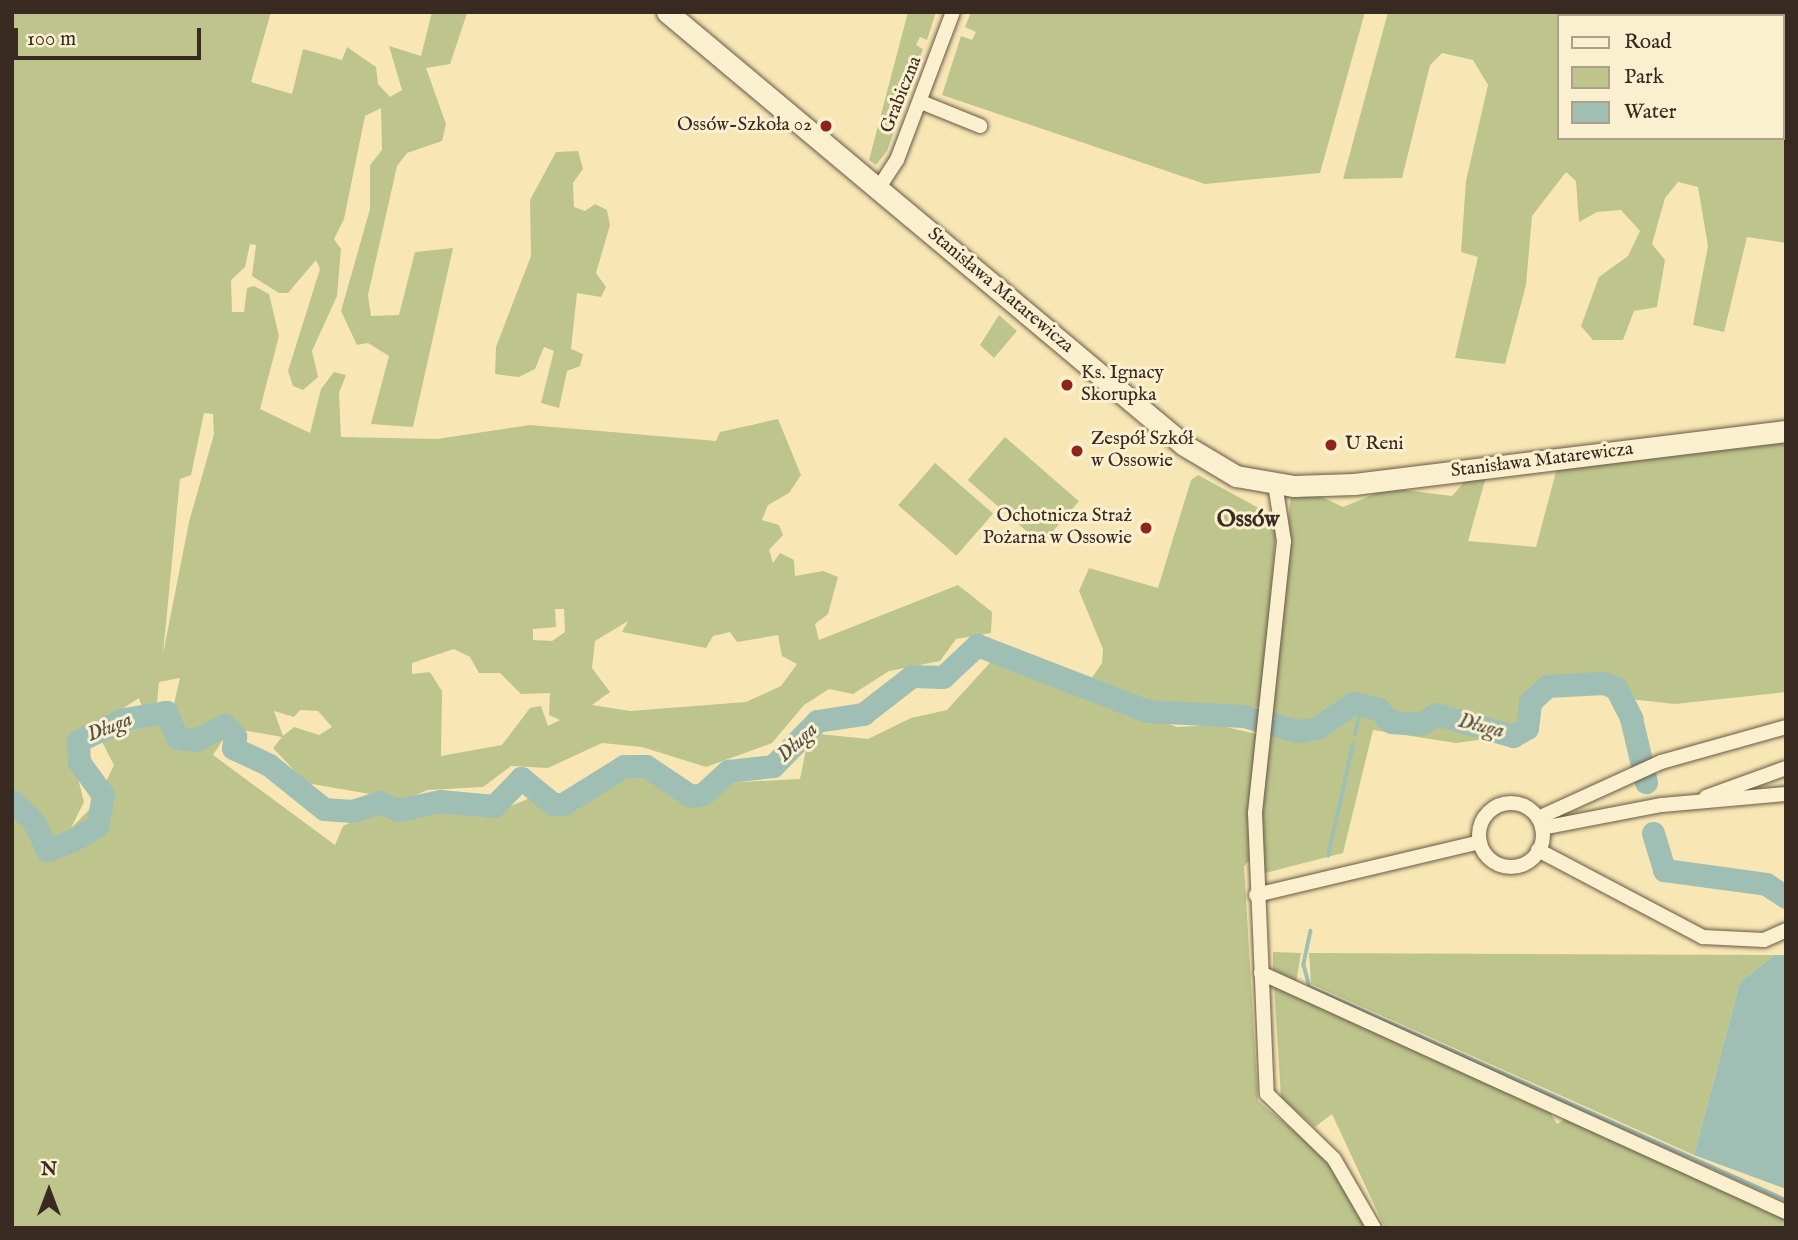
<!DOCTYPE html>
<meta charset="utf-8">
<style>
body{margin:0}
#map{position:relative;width:1798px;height:1240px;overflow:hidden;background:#f8e7b4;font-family:"IM FELL English",serif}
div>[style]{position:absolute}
.green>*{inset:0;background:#bdc58d;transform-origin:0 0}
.water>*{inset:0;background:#9fbeb4}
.stream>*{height:3.5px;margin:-1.75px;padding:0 1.75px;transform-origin:1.75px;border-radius:1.75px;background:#9fbeb4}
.river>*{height:23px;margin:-11.5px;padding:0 11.5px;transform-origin:11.5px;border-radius:11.5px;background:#9fbeb4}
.roads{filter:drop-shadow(0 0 2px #685946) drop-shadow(0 0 2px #685946)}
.street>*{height:14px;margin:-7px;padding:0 7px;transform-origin:7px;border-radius:7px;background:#faefce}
.street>.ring{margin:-7px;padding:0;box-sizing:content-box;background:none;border:14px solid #faefce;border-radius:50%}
.secondary>*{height:21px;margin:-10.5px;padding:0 10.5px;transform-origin:10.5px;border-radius:10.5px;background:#faefce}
.dots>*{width:19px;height:19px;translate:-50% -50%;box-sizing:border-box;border:4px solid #faefce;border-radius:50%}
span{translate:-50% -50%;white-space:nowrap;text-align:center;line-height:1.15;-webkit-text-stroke:6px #faefce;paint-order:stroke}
.street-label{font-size:19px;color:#382a21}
.poi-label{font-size:19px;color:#382a21}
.right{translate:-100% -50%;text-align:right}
.left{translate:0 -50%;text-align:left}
.water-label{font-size:21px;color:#524f46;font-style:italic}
.quarter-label{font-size:23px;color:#382a21;font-weight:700}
.frame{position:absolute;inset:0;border:14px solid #382a21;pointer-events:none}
.legend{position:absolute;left:1557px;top:14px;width:228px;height:126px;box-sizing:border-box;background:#faefce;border:2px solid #aca089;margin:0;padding:9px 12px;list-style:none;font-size:21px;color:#382a21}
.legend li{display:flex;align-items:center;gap:14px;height:35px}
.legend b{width:35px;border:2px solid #aca089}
.north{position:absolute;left:14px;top:1156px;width:70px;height:70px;-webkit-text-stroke:5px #faefce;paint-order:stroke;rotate:0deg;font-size:19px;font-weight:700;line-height:28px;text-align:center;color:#382a21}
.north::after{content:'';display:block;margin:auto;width:24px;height:32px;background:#382a21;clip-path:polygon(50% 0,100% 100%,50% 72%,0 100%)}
.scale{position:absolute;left:14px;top:28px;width:187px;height:32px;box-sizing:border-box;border:4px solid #382a21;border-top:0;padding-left:9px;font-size:21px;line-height:24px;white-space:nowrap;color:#382a21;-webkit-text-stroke:5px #faefce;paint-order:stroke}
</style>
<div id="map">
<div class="green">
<div style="clip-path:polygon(evenodd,12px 12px,271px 12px,251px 82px,292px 94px,303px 49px,342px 60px,347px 47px,376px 67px,378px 84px,390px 97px,402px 90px,389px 46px,421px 56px,432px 12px,467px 13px,450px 64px,426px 68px,446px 124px,442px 141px,407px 153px,397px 166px,368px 295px,371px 316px,399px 315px,415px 252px,453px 248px,413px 427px,371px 424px,389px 356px,368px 343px,357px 345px,341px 311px,370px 209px,370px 165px,382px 150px,381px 108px,365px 116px,344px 219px,334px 239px,341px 249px,337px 296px,312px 351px,318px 377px,303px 390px,293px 386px,288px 371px,320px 269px,316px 260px,288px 293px,279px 293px,252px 276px,256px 245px,250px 244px,245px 267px,231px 280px,232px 312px,244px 312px,247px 288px,254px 286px,269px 294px,279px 336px,260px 409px,310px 433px,321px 389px,334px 372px,346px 375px,339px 393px,341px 437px,437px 439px,530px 425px,716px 441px,720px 432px,778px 419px,801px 475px,789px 493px,768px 505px,762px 520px,779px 525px,783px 535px,769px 550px,773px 563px,780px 553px,794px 560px,795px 576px,823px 571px,838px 577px,828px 614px,815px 624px,819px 640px,958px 585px,992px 612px,991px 633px,956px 639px,940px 661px,889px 671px,853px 694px,829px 689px,804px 705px,772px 743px,706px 767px,642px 747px,602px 743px,548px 768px,511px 766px,483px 787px,427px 790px,405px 800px,306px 783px,273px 748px,282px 737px,231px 728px,213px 755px,335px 845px,343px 826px,368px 815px,499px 811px,532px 797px,547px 809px,569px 806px,633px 773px,654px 777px,676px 799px,698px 801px,722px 783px,800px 779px,807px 745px,820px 734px,868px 739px,911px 718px,947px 710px,997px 655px,1177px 727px,1218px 725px,1256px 734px,1250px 860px,1244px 866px,1258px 1101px,1329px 1160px,1367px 1228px,12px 1228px,12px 12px,204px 413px,213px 414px,214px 434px,189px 522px,163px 654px,180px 479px,191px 475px,204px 413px,12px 12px,555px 609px,564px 609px,565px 632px,552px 641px,533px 640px,533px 629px,556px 627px,555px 609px,12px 12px,628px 621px,622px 632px,706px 648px,713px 636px,730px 632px,737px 642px,778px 635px,782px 656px,797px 664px,781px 686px,746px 702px,630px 711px,592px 705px,610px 692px,592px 668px,595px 641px,628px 621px,12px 12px,454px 649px,470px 657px,479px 673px,500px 673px,521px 694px,550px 693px,549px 715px,560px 720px,548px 726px,541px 706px,530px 708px,502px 745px,441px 756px,442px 691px,430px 672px,412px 674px,412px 663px,454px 649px,12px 12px,180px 678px,171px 717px,155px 722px,159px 682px,180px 678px,12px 12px,139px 698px,142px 707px,99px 736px,114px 765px,96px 803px,71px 828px,84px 802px,69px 743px,139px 698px,12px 12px,300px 710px,318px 711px,332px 727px,319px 735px,294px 727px,283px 736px,274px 711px,294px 717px,300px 710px)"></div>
<div style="clip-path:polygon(908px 12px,936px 12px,927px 40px,920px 37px,916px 45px,923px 49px,887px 151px,876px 165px,869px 160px)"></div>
<div style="clip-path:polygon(971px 12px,1365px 12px,1320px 173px,1205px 184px,942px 95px,961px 36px,972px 40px,976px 32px,965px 27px)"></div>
<div style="clip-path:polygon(evenodd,1388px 12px,1786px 12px,1786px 243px,1747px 237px,1724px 332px,1693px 325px,1708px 246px,1698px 187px,1678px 182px,1665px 198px,1652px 244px,1665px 260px,1657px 307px,1634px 311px,1623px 340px,1593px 340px,1581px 326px,1599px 277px,1628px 256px,1640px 231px,1621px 210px,1597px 212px,1579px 222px,1576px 181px,1566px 172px,1532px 216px,1526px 285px,1505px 364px,1455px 358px,1478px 257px,1461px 252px,1466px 181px,1488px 85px,1473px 60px,1442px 53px,1430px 65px,1402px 178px,1343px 179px,1388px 12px,1558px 16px,1782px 16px,1782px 138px,1558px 138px,1558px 16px)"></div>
<div style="clip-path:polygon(578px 151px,583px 169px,573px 183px,574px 207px,585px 211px,595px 204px,607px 210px,610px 225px,596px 273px,606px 287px,601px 297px,577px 293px,571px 349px,583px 354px,580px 366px,567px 371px,559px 408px,541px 403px,554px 351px,544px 347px,535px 369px,519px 377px,495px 374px,496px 347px,531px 256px,530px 200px,556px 152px)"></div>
<div style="clip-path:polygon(999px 315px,1017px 331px,994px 358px,980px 345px)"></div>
<div style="left:1005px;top:437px;width:98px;height:57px;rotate:41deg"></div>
<div style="clip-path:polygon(1786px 438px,1786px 692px,1675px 704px,1630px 699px,1621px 682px,1606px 676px,1563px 676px,1532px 686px,1525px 699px,1525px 718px,1511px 728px,1443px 709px,1399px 717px,1381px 702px,1358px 696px,1330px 706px,1310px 724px,1269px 717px,1291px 494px,1316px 494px,1343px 507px,1389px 488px,1452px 496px,1466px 480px,1486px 477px,1468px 541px,1536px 547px,1557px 468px)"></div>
<div style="left:935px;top:463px;width:77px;height:56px;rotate:41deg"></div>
<div style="clip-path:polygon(1198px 475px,1277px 518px,1262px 707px,1171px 712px,1091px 679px,1102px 663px,1103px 649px,1079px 591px,1089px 568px,1158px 588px,1191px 480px)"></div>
<div style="clip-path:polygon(1359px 708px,1404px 730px,1442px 721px,1486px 739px,1456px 743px,1373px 730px,1343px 853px,1261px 874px,1264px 734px,1317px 734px)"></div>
<div style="clip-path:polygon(1273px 952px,1301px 953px,1296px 983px,1273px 972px)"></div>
<div style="clip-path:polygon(1309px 953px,1774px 955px,1740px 982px,1694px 1155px,1311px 984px)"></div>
<div style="clip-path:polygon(1274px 984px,1548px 1109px,1557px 1124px,1567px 1118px,1786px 1219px,1786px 1228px,1385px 1228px,1332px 1114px,1315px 1127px,1281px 1098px)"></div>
</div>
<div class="water">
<div style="clip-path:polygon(1774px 955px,1786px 955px,1786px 1189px,1694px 1155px,1740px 982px)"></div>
</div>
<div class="stream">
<div style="left:1355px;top:734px;width:32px;rotate:-77deg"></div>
<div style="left:1328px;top:856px;width:115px;rotate:-77.4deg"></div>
<div style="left:1311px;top:931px;width:35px;rotate:102deg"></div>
<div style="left:1304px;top:965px;width:23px;rotate:75deg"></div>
<div style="left:1310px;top:987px;width:521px;rotate:24.11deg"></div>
</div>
<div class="river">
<div style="left:12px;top:801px;width:30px;rotate:44deg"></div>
<div style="left:34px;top:822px;width:31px;rotate:65deg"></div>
<div style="left:47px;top:850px;width:28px;rotate:-21deg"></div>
<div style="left:73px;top:840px;width:28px;rotate:-30deg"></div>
<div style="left:97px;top:826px;width:32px;rotate:-79deg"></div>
<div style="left:103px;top:795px;width:41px;rotate:-126deg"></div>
<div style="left:79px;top:762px;width:21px;rotate:-93deg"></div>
<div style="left:78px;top:741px;width:51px;rotate:-25.6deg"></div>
<div style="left:124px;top:719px;width:43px;rotate:-9.5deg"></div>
<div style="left:166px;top:712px;width:28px;rotate:67deg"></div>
<div style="left:177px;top:738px;width:19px;rotate:6deg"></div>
<div style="left:196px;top:740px;width:32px;rotate:-28deg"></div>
<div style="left:224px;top:725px;width:16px;rotate:45deg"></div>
<div style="left:235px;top:736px;width:12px;rotate:99deg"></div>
<div style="left:233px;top:748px;width:40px;rotate:25deg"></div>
<div style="left:269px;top:765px;width:70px;rotate:38.7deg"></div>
<div style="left:324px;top:809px;width:28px;rotate:4deg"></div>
<div style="left:352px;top:811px;width:28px;rotate:-18deg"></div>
<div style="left:379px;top:802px;width:21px;rotate:23deg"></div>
<div style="left:398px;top:810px;width:43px;rotate:-12.1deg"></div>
<div style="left:440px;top:801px;width:54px;rotate:5.3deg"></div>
<div style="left:494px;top:806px;width:39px;rotate:-46deg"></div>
<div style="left:521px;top:778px;width:41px;rotate:39.1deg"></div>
<div style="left:553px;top:804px;width:10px"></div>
<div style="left:563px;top:804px;width:72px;rotate:-31.9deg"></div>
<div style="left:624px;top:766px;width:22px"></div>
<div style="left:646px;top:766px;width:54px;rotate:33.7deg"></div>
<div style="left:691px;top:796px;width:12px;rotate:-9deg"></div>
<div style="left:703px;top:794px;width:34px;rotate:-43deg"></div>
<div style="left:728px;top:771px;width:45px;rotate:-6.3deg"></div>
<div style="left:773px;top:766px;width:63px;rotate:-45.6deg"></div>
<div style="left:817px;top:721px;width:47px;rotate:-8.7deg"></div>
<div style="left:863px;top:714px;width:62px;rotate:-37.8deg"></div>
<div style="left:912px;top:676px;width:31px;rotate:2deg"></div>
<div style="left:943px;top:677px;width:47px;rotate:-43.3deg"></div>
<div style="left:977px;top:645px;width:182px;rotate:21.2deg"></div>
<div style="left:1147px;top:711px;width:96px;rotate:3deg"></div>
<div style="left:1243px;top:716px;width:57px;rotate:15.3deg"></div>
<div style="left:1298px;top:731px;width:19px;rotate:-9deg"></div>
<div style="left:1317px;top:728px;width:44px;rotate:-34.8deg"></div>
<div style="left:1353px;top:703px;width:26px;rotate:13deg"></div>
<div style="left:1378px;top:709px;width:18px;rotate:45deg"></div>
<div style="left:1391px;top:722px;width:29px;rotate:4deg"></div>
<div style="left:1420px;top:724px;width:19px;rotate:-32deg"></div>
<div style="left:1436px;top:714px;width:80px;rotate:15.9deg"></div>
<div style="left:1513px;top:736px;width:16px;rotate:-30deg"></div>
<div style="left:1527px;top:728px;width:26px;rotate:-83deg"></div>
<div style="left:1530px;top:702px;width:23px;rotate:-43deg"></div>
<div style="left:1547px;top:686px;width:57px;rotate:-3deg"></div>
<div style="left:1604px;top:683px;width:13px;rotate:23deg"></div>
<div style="left:1616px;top:688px;width:34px;rotate:63deg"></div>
<div style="left:1631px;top:718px;width:66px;rotate:76.8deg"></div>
<div style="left:1653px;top:833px;width:39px;rotate:73deg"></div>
<div style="left:1664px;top:870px;width:103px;rotate:7.8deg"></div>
<div style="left:1766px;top:884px;width:24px;rotate:33deg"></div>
</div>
<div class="roads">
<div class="street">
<div style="left:921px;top:102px;width:64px;rotate:22.1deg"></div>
<div style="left:878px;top:189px;width:35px;rotate:-57deg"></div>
<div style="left:897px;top:160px;width:158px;rotate:-69.3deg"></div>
<div style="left:1275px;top:484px;width:58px;rotate:81deg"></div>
<div style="left:1284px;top:541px;width:274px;rotate:96.1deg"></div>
<div style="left:1255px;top:813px;width:281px;rotate:87.6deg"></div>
<div style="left:1267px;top:1094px;width:93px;rotate:44.1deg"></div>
<div style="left:1334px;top:1159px;width:80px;rotate:59.9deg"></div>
<div style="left:1706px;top:797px;width:85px;rotate:-19.9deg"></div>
<div class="ring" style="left:1479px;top:803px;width:50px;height:50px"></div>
<div style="left:1538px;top:818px;width:135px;rotate:-24.5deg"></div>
<div style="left:1661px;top:762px;width:130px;rotate:-15.6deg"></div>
<div style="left:1542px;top:828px;width:122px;rotate:-10.9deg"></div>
<div style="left:1662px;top:805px;width:124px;rotate:-5.1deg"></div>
<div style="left:1538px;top:850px;width:187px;rotate:27.8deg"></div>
<div style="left:1703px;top:937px;width:61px;rotate:2.8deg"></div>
<div style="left:1764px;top:940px;width:24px;rotate:-24deg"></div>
<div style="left:1256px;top:895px;width:230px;rotate:-13.3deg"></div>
<div style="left:1261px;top:973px;width:577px;rotate:24.48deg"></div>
</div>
<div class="secondary">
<div style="left:667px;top:12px;width:674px;rotate:39.95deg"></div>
<div style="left:1184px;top:445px;width:61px;rotate:30.8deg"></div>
<div style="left:1236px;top:476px;width:59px;rotate:9.8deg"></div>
<div style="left:1294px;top:486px;width:60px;rotate:-1.9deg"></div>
<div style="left:1354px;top:484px;width:435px;rotate:-7deg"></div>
</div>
</div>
<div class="dots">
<div style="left:826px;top:126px;background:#8f2418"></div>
<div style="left:1067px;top:385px;background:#8f2418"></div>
<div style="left:1331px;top:445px;background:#8f2418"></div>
<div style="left:1077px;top:451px;background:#8f2418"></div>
<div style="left:1146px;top:528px;background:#8f2418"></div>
</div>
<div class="street-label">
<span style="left:902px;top:95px;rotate:-68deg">Grabiczna</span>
<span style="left:1000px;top:291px;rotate:40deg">Stanisława Matarewicza</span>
<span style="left:1542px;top:461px;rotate:-7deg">Stanisława Matarewicza</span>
</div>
<div class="poi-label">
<span class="right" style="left:812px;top:126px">Ossów-Szkoła 02</span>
<span class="left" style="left:1081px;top:385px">Ks. Ignacy<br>Skorupka</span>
<span class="left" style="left:1091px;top:451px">Zespół Szkół<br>w Ossowie</span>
<span class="left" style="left:1345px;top:445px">U Reni</span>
<span class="right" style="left:1132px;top:528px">Ochotnicza Straż<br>Pożarna w Ossowie</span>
</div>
<div class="water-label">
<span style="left:1481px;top:727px;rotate:14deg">Długa</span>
<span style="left:110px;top:728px;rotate:-22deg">Długa</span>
<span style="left:798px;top:743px;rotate:-43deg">Długa</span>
</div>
<div class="quarter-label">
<span style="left:1248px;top:520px">Ossów</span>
</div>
<div class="frame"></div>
<ul class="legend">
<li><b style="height:9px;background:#faefce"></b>Road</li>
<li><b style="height:19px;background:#bdc58d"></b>Park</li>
<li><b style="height:19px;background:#9fbeb4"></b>Water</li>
</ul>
<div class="north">N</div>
<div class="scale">100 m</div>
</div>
